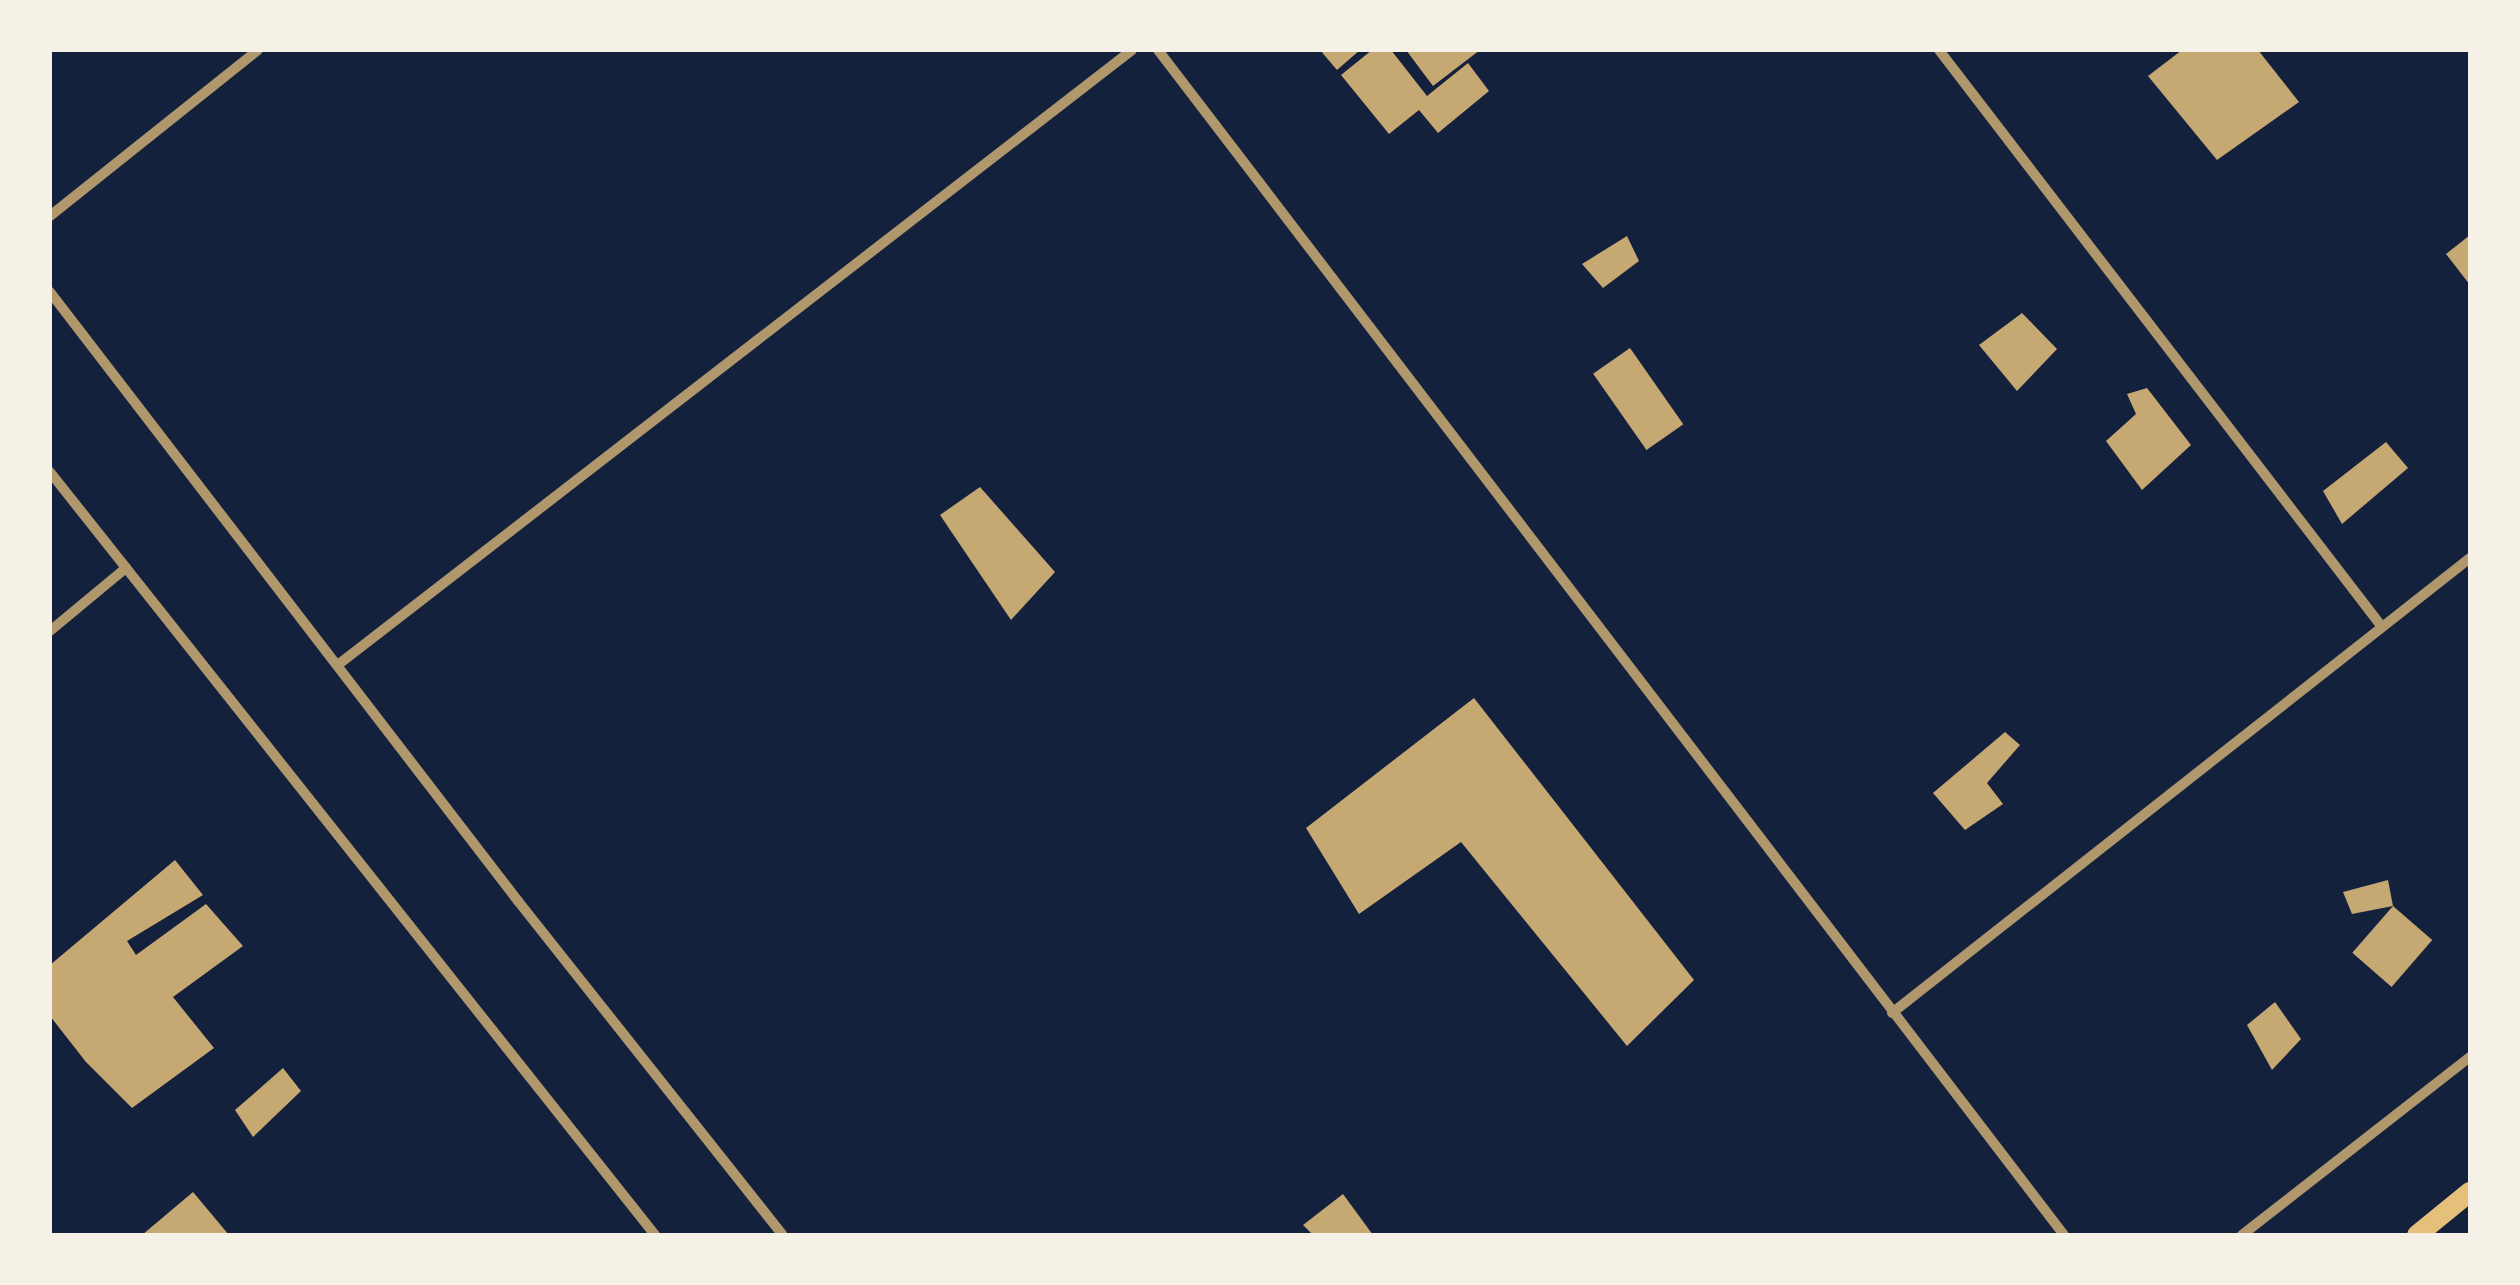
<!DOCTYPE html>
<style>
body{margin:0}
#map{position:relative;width:2520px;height:1285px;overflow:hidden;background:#14213d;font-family:Literata,serif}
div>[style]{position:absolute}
.building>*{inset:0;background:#c6a872;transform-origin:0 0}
.minor>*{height:10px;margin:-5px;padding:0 5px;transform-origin:5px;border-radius:5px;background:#b1986c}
.secondary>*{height:20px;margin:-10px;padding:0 10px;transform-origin:10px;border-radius:10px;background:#e5c07b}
span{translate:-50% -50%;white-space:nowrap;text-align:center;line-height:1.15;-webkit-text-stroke:9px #f6f1e7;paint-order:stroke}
.frame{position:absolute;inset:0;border:52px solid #f6f1e7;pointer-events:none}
</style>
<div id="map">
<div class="building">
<div style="clip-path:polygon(1320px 50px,1360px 50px,1337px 70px)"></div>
<div style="clip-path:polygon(1372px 50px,1391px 50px,1427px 96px,1468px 63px,1489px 91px,1438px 133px,1419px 110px,1389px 134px,1341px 75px)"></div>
<div style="clip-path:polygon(1406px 50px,1480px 50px,1433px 86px)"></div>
<div style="clip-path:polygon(2182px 50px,2258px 50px,2299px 102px,2217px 160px,2148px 76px)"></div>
<div style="clip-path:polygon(2470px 235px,2470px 285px,2446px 254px)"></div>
<div style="clip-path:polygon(1627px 236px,1639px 261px,1603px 288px,1582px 264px)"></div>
<div style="clip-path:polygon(2022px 313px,2057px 349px,2017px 391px,1979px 345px)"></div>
<div style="left:1630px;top:348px;width:93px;height:45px;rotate:55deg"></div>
<div style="clip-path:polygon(2147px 388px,2191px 445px,2142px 490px,2106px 441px,2136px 414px,2127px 394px)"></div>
<div style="clip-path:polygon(2386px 442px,2408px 468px,2342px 524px,2323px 491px)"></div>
<div style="clip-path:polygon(980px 487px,1055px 572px,1011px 620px,940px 515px)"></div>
<div style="clip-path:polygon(1474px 698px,1694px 980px,1627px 1046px,1461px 842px,1359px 914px,1306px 828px)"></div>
<div style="clip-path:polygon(2005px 732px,2020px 745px,1987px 783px,2003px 804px,1965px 830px,1933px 793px)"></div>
<div style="clip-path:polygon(175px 860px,203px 895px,127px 941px,136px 955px,206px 904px,243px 946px,173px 997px,214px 1048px,132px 1108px,86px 1062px,50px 1016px,50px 965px)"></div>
<div style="clip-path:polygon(2388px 880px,2393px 906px,2352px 914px,2343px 892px)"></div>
<div style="left:2393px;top:906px;width:52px;height:62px;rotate:41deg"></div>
<div style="clip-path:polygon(2275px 1002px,2301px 1039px,2272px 1070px,2247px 1025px)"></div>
<div style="clip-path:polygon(283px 1068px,301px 1091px,253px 1137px,235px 1110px)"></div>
<div style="clip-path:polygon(193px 1192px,229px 1235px,142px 1235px)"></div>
<div style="clip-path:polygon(1343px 1194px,1373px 1235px,1313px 1235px,1303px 1225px)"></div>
</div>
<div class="minor">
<div style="left:1158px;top:50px;width:1492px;rotate:52.6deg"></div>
<div style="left:1939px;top:50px;width:727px;rotate:52.48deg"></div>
<div style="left:50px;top:216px;width:266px;rotate:-38.6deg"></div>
<div style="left:50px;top:292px;width:768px;rotate:52.46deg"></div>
<div style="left:518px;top:901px;width:426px;rotate:51.6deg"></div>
<div style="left:50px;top:472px;width:974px;rotate:51.59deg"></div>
<div style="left:50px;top:631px;width:99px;rotate:-39.7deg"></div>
<div style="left:339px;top:664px;width:1003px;rotate:-37.75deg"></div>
<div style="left:1892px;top:1013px;width:736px;rotate:-38.21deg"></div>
<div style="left:2242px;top:1235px;width:289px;rotate:-38deg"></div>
</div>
<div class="secondary">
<div style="left:2417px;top:1235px;width:68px;rotate:-39.1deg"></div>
</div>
<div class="frame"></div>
</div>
